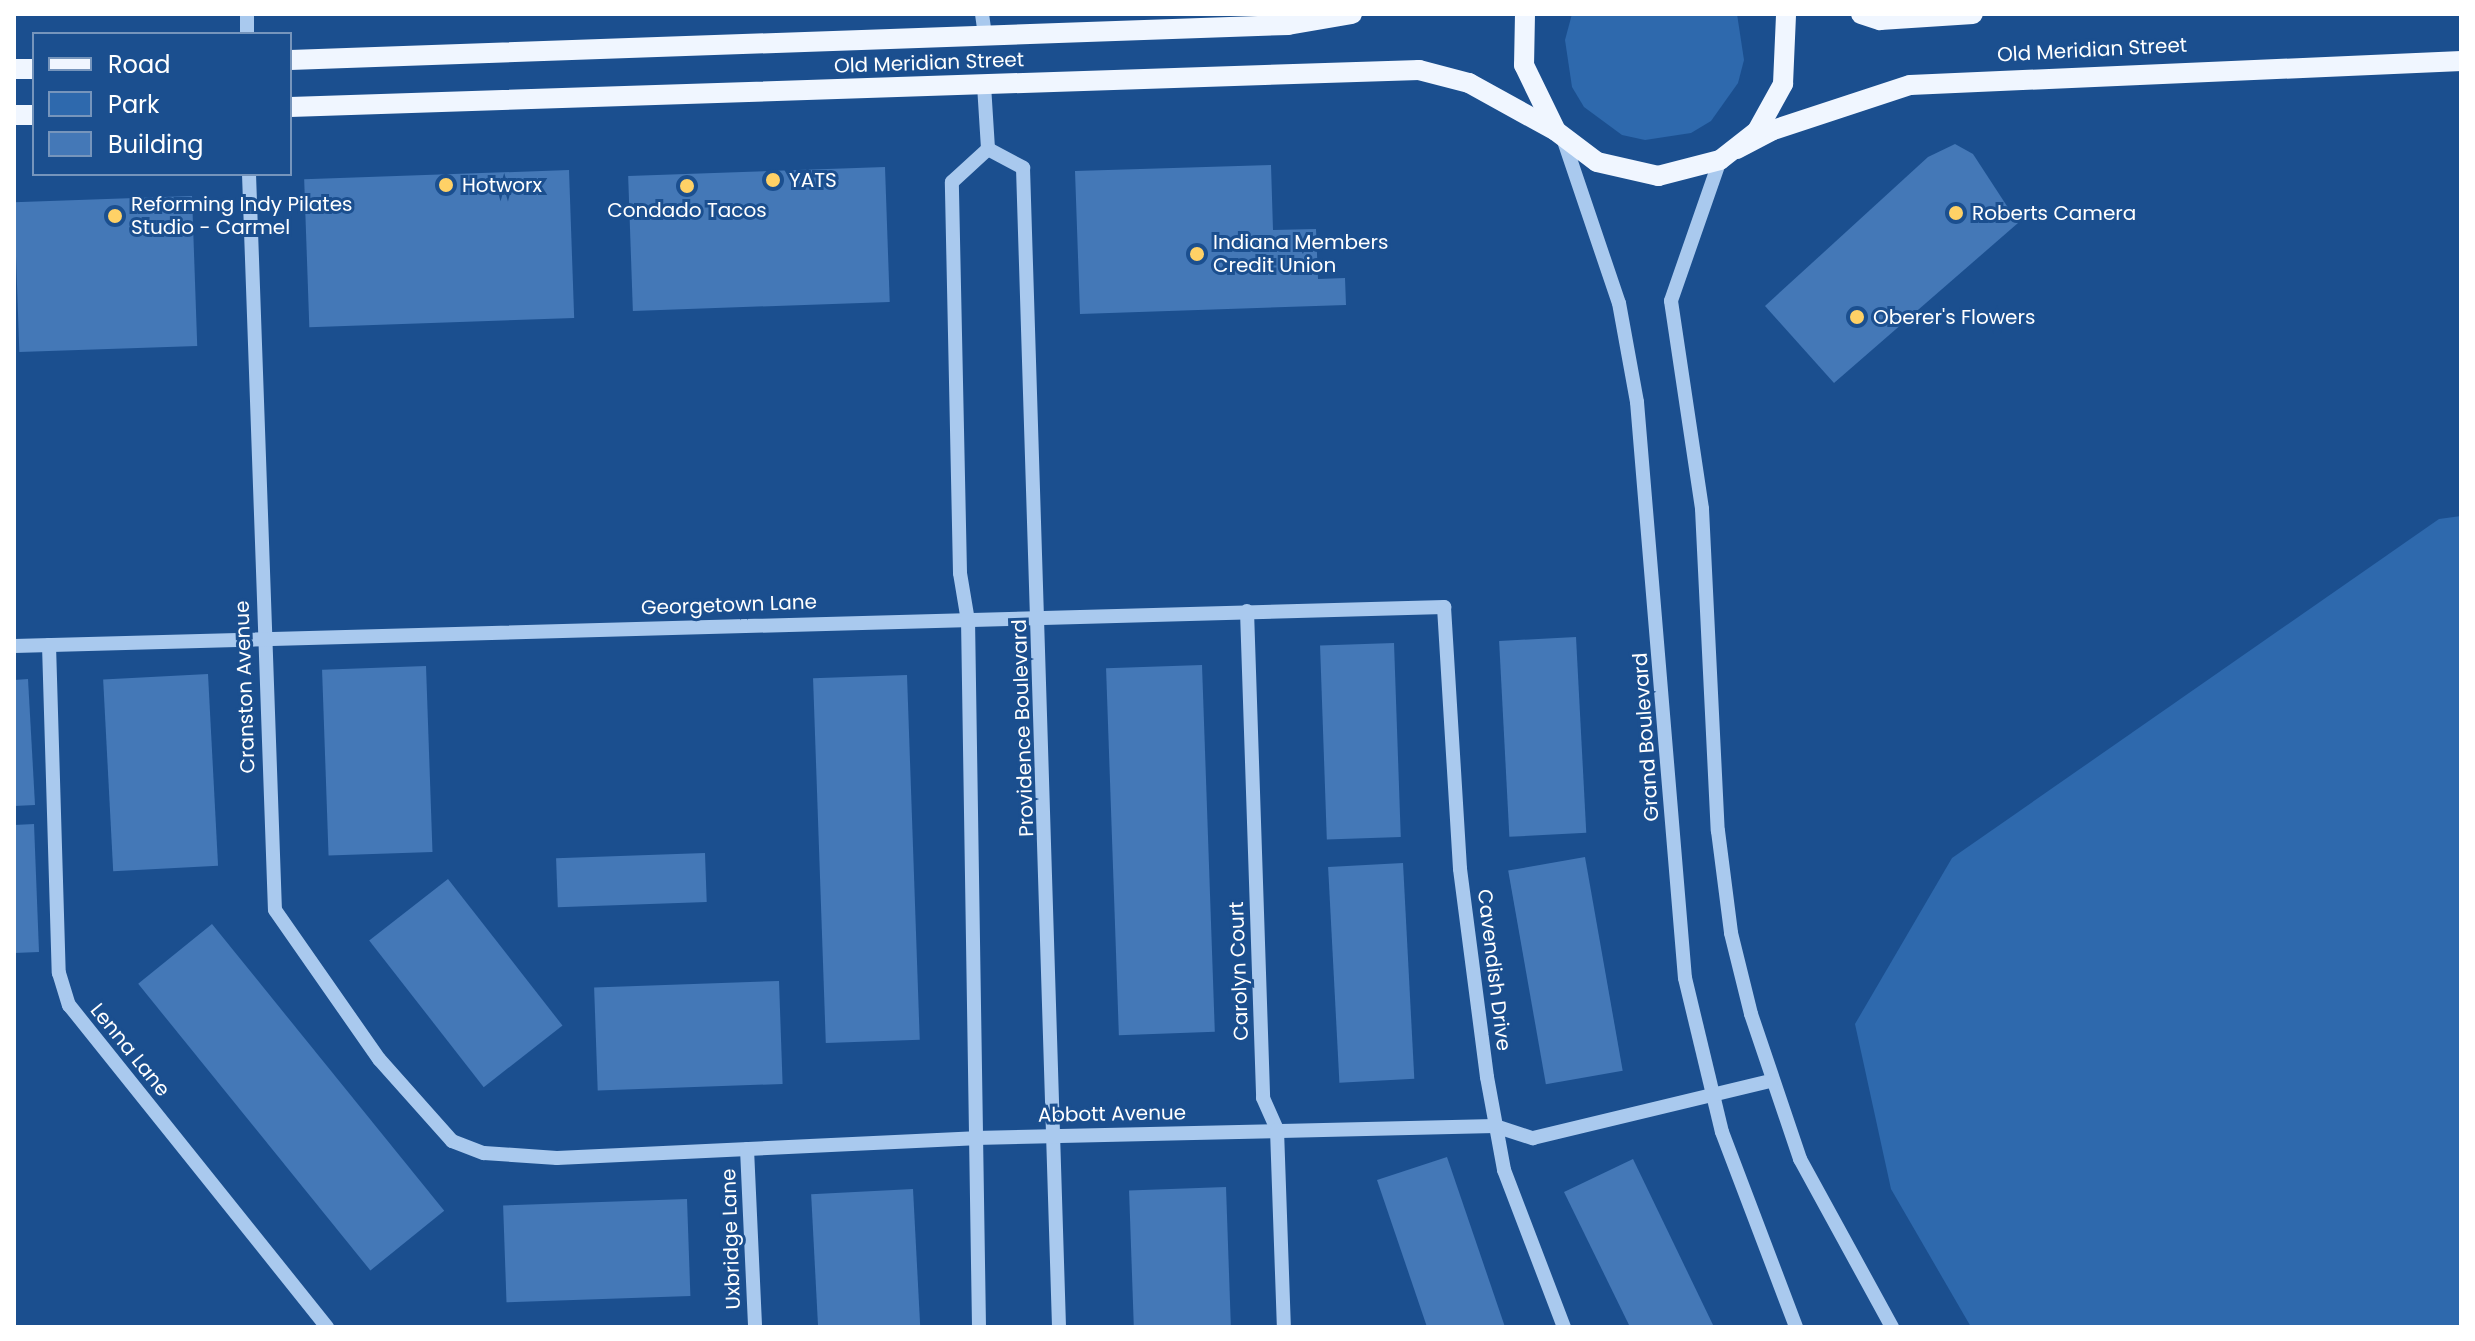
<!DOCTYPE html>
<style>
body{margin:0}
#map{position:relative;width:2475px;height:1341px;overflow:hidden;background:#1b4f8f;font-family:Poppins,sans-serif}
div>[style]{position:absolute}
.green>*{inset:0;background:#2e69ad}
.building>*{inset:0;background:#4478b7;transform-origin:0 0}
.minor>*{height:14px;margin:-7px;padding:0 7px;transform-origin:7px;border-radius:7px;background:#a9c9ee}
.major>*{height:20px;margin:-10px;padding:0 10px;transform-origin:10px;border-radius:10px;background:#f0f6ff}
.dots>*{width:22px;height:22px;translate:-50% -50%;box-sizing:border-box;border:4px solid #1b4f8f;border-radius:50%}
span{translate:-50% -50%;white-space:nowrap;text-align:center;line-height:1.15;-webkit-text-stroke:6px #1b4f8f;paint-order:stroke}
.street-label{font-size:20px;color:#fff}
.poi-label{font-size:20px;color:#fff}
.left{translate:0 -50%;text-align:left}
.frame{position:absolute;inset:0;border:16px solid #fff;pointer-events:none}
.legend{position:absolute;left:32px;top:32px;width:260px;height:144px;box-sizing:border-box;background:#1b4f8f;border:2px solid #7695bc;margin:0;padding:10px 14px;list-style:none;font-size:24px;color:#fff}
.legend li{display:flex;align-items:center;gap:16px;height:40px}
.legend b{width:40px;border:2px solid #7695bc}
</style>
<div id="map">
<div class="green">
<div style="clip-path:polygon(1572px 14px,1737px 14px,1744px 60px,1738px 83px,1711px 121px,1691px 133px,1645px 140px,1622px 135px,1584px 107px,1572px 87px,1565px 40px)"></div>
<div style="clip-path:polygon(2461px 516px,2461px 1327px,1971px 1327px,1891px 1189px,1855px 1024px,1952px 858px,2439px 519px)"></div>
</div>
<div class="building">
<div style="clip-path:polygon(1955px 144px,1973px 154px,2018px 223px,1834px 383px,1765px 306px,1928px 157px)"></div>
<div style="clip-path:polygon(1271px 165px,1273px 230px,1316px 229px,1318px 279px,1345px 278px,1346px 305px,1080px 314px,1075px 171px)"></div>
<div style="left:885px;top:167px;width:135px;height:257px;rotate:88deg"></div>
<div style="left:569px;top:170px;width:148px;height:265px;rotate:88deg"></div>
<div style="left:192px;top:196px;width:150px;height:178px;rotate:88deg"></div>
<div style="left:1576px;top:637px;width:196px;height:77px;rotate:87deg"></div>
<div style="left:1394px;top:643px;width:194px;height:74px;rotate:88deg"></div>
<div style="left:1202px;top:665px;width:367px;height:96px;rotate:88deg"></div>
<div style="left:426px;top:666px;width:186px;height:104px;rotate:88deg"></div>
<div style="left:208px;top:674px;width:192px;height:105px;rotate:87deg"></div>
<div style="left:907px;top:675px;width:365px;height:94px;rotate:88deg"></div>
<div style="clip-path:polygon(28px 679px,35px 805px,14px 806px,14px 680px)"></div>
<div style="clip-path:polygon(34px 824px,39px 952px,14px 953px,14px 825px)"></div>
<div style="left:705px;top:853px;width:49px;height:149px;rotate:88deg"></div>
<div style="left:1585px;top:857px;width:217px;height:78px;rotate:80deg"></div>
<div style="left:1403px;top:863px;width:216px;height:75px;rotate:87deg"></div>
<div style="left:448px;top:879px;width:186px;height:100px;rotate:52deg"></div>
<div style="left:212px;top:924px;width:369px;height:95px;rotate:51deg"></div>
<div style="left:779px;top:981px;width:103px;height:185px;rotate:88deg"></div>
<div style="clip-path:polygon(1447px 1157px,1505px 1327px,1427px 1327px,1377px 1180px)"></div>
<div style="clip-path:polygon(1633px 1159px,1714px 1327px,1630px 1327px,1564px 1192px)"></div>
<div style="left:1226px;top:1187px;width:140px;height:97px;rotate:88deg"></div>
<div style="left:913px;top:1189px;width:138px;height:102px;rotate:87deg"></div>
<div style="left:687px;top:1199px;width:97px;height:184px;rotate:88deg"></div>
</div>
<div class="minor">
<div style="left:982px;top:14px;width:22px;rotate:82deg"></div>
<div style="left:247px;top:34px;width:20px;rotate:-90deg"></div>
<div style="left:984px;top:85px;width:64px;rotate:86.4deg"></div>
<div style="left:1563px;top:138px;width:174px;rotate:71.3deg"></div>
<div style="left:1619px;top:303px;width:101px;rotate:79.7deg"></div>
<div style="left:1637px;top:402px;width:578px;rotate:85.24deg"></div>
<div style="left:1685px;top:978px;width:158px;rotate:76.5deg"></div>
<div style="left:1722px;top:1132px;width:209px;rotate:69.2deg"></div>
<div style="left:988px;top:149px;width:40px;rotate:28deg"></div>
<div style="left:1023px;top:168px;width:1160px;rotate:88.22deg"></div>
<div style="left:1720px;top:160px;width:149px;rotate:109.2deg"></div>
<div style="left:1671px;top:301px;width:210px;rotate:81.5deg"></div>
<div style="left:1702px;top:509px;width:322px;rotate:87.2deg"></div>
<div style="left:1718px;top:831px;width:103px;rotate:82.7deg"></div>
<div style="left:1731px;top:933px;width:83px;rotate:76.1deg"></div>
<div style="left:1751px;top:1014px;width:153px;rotate:71.3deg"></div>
<div style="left:1800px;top:1159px;width:192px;rotate:61.3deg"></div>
<div style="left:249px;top:174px;width:736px;rotate:87.98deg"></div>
<div style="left:275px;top:910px;width:182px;rotate:55.1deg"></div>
<div style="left:379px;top:1059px;width:110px;rotate:48.3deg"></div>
<div style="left:452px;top:1141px;width:34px;rotate:21deg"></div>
<div style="left:484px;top:1153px;width:73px;rotate:3.9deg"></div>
<div style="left:557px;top:1158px;width:418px;rotate:-2.7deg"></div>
<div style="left:975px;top:1138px;width:520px;rotate:-1.32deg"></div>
<div style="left:1495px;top:1126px;width:40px;rotate:18deg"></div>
<div style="left:1533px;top:1138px;width:245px;rotate:-13.5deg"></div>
<div style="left:1247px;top:611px;width:487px;rotate:88.1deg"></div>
<div style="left:1263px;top:1098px;width:35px;rotate:66deg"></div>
<div style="left:1277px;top:1130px;width:197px;rotate:88deg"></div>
<div style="left:49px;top:645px;width:328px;rotate:88.3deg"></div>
<div style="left:59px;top:973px;width:34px;rotate:73deg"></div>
<div style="left:69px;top:1005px;width:413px;rotate:51.3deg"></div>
<div style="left:14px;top:646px;width:1431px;rotate:-1.56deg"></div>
<div style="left:1444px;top:607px;width:262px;rotate:86.5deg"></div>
<div style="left:1460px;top:869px;width:210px;rotate:82.6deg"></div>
<div style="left:1487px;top:1077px;width:95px;rotate:79.6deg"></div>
<div style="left:1504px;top:1170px;width:168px;rotate:69.1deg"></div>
<div style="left:747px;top:1149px;width:178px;rotate:87.4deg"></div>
<div style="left:979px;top:1327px;width:706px;rotate:-90.89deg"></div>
<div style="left:968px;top:621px;width:49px;rotate:-99.5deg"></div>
<div style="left:960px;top:573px;width:391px;rotate:-91.2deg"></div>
<div style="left:952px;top:182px;width:49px;rotate:-42.5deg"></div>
</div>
<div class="major">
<div style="left:1525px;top:14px;width:51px;rotate:91.1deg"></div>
<div style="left:1524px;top:65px;width:73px;rotate:64.1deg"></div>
<div style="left:1556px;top:131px;width:51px;rotate:37.1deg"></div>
<div style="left:1597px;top:162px;width:63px;rotate:12.9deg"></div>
<div style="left:1658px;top:176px;width:64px;rotate:-14.5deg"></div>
<div style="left:1720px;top:160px;width:47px;rotate:-38.1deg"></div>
<div style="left:1757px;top:131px;width:54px;rotate:-61deg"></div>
<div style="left:1783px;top:84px;width:70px;rotate:-87.5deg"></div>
<div style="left:1861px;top:14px;width:20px;rotate:18deg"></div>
<div style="left:1880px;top:20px;width:93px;rotate:-3.7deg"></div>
<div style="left:290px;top:60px;width:999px;rotate:-2.01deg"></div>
<div style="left:1288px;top:25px;width:65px;rotate:-9.8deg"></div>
<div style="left:14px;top:69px;width:20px"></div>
<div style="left:290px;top:107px;width:1130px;rotate:-1.88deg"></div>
<div style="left:1419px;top:70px;width:52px;rotate:14.6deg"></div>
<div style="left:1469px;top:83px;width:99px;rotate:28.9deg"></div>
<div style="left:14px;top:115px;width:20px"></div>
<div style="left:1737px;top:149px;width:41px;rotate:-27.8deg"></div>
<div style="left:1773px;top:130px;width:144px;rotate:-18.2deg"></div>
<div style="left:1910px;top:85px;width:552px;rotate:-2.49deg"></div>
</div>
<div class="dots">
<div style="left:773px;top:180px;background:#ffd166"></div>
<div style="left:446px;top:185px;background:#ffd166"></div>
<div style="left:687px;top:186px;background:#ffd166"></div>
<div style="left:1956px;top:213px;background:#ffd166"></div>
<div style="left:115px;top:216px;background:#ffd166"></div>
<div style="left:1197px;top:254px;background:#ffd166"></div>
<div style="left:1857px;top:317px;background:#ffd166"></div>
</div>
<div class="street-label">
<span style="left:2092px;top:50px;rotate:-3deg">Old Meridian Street</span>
<span style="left:929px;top:63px;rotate:-2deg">Old Meridian Street</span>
<span style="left:729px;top:605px;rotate:-2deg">Georgetown Lane</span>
<span style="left:245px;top:687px;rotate:-92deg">Cranston Avenue</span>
<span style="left:1023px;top:728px;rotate:-92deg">Providence Boulevard</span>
<span style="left:1646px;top:737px;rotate:-94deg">Grand Boulevard</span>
<span style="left:1494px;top:970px;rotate:83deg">Cavendish Drive</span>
<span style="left:1239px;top:971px;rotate:-92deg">Carolyn Court</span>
<span style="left:130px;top:1050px;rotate:51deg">Lenna Lane</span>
<span style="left:1112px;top:1114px;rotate:-1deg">Abbott Avenue</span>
<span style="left:731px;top:1239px;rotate:-92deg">Uxbridge Lane</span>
</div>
<div class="poi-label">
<span class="left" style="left:789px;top:180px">YATS</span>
<span class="left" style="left:462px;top:185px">Hotworx</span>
<span class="left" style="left:131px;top:216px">Reforming Indy Pilates<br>Studio - Carmel</span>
<span style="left:687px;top:210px">Condado Tacos</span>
<span class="left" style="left:1972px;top:213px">Roberts Camera</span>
<span class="left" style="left:1213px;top:254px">Indiana Members<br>Credit Union</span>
<span class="left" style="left:1873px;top:317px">Oberer's Flowers</span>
</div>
<div class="frame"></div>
<ul class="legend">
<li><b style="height:10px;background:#f0f6ff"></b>Road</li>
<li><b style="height:22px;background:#2e69ad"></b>Park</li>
<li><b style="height:22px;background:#4478b7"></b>Building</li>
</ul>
</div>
